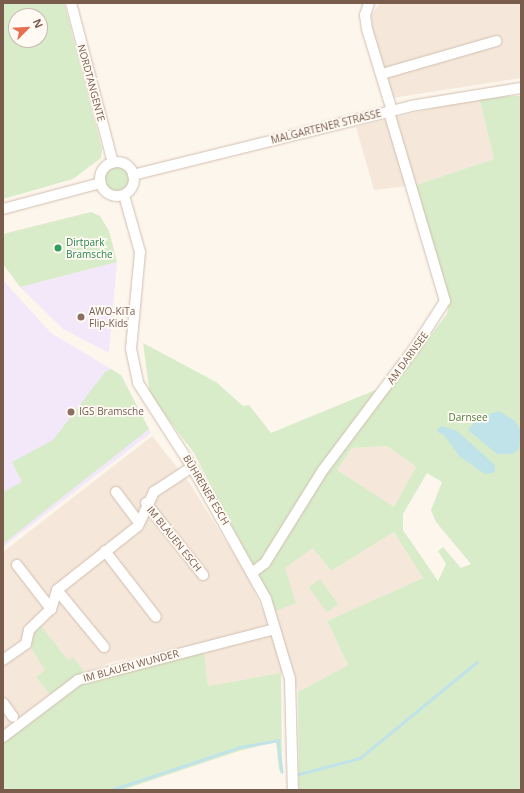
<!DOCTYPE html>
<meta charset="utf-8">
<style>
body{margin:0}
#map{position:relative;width:524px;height:793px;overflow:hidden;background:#fdf6ec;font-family:"Open Sans",sans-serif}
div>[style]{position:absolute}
.residential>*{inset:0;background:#f5e8da}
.education>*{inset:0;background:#f3e8fa}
.green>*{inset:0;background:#d8ecc9;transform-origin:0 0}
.round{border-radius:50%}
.water>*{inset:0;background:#bfe3e8}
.stream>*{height:2.5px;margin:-1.25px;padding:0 1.25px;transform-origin:1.25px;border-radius:1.25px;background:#bfe3e8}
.roads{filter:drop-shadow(0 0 1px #d1beb0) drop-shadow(0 0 1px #d1beb0)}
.minor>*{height:10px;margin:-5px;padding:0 5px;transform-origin:5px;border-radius:5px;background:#fff}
.minor>.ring{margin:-5px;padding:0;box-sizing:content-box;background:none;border:10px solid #fff;border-radius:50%}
.dots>*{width:11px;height:11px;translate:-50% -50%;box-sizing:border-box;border:2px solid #fffaf3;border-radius:50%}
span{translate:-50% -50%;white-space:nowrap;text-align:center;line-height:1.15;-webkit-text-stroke:3.5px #fffaf3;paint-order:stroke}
.street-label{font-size:10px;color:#7a5c4d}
.leisure-label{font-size:10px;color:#27864d}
.left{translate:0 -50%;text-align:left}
.education-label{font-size:10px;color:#785e54}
.park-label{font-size:10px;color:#537a41}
.frame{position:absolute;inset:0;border:4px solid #7a5c4d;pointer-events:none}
.north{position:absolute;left:8px;top:8px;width:40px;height:40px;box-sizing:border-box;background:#fffaf3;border:1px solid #cabbb1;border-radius:50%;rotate:66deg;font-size:11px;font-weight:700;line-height:16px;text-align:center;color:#7a5c4d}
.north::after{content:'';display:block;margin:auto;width:14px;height:18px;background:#e76f51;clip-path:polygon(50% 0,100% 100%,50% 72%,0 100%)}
</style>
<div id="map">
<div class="residential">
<div style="clip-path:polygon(380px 3px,521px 3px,521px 78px,392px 98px,373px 34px,371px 16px)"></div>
<div style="clip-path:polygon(479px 97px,494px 159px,416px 185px,374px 190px,356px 127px)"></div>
<div style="clip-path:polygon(152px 436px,189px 482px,248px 577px,265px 615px,276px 611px,284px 568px,313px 548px,331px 571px,394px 532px,423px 578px,327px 621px,348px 665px,298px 692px,293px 671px,208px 686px,203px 643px,113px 662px,85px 673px,3px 731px,3px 552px)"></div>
<div style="clip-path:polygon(387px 446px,416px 467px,394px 508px,337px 470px,352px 448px)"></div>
</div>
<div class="education">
<div style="clip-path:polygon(117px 262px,109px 353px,63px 329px,20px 287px)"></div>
<div style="clip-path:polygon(3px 280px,51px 333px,121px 375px,151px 433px,3px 547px)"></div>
</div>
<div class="green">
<div style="clip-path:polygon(evenodd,3px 3px,64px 3px,102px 149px,101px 158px,73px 179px,3px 199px,3px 3px,16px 16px,40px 16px,40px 40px,16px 40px,16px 16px)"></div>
<div style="clip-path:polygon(evenodd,521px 96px,521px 790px,299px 790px,298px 692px,348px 665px,327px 621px,423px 578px,394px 532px,331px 571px,313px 548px,285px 568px,296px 603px,276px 611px,194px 453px,150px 395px,143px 343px,216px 382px,243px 406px,249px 405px,271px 433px,395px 382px,447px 314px,449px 304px,416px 185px,494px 159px,479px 97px,521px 96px,387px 446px,416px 467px,394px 507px,337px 470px,352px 448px,387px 446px,521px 96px,427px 473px,442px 482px,431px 510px,436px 522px,471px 564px,461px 568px,443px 547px,438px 551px,446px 564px,438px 581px,403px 530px,403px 514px,427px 473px)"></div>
<div class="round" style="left:105px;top:167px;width:24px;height:24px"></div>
<div style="clip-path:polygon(91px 212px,100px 216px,109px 231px,117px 262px,20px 287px,3px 264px,3px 234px)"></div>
<div style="clip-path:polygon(111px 369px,121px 375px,149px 429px,3px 544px,3px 492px,22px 482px,12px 462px,53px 440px,105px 372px)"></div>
<div style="left:320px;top:579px;width:31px;height:14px;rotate:54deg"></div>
<div style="clip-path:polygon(41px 626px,68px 660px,73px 657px,85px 673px,51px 696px,36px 677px,45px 670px,31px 648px,35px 631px)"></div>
<div style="clip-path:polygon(204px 651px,208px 686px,281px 673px,282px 771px,279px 770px,276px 742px,239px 751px,122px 790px,3px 790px,3px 741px,67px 692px,85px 682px)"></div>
</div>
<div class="water">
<div style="clip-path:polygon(499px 411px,515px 421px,521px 431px,519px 449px,512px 454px,497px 454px,468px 430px,477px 418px)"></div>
<div style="clip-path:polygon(442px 426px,457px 431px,495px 465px,495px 472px,485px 474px,460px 457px,444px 435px,439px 433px,437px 429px)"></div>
</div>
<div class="stream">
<div style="left:299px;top:774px;width:63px;rotate:-14.7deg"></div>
<div style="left:360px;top:758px;width:151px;rotate:-39.4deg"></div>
<div style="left:111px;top:790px;width:136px;rotate:-18.4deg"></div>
<div style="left:240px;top:747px;width:39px;rotate:-10deg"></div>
<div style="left:278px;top:740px;width:32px;rotate:83deg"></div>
</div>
<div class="roads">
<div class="minor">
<div style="left:71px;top:3px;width:165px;rotate:75.3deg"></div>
<div style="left:369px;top:3px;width:13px;rotate:108deg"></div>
<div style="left:365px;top:15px;width:14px;rotate:82deg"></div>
<div style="left:367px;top:29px;width:86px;rotate:73deg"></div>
<div style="left:382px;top:74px;width:119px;rotate:-16.1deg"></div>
<div class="ring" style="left:100px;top:162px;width:24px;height:24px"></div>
<div style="left:133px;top:175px;width:286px;rotate:-13.9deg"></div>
<div style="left:411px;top:106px;width:111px;rotate:-9.3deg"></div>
<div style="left:124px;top:195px;width:59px;rotate:74.3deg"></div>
<div style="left:140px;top:252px;width:97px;rotate:95.3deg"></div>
<div style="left:131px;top:349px;width:35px;rotate:78deg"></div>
<div style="left:138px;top:383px;width:100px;rotate:57.3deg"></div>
<div style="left:192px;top:467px;width:151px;rotate:60.7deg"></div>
<div style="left:266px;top:599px;width:84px;rotate:73.3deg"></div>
<div style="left:290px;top:679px;width:111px;rotate:88.5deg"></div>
<div style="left:3px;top:209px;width:101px;rotate:-14.9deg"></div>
<div style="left:116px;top:492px;width:36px;rotate:53deg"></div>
<div style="left:146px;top:503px;width:92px;rotate:51.6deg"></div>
<div style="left:105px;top:551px;width:83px;rotate:52.3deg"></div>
<div style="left:17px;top:565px;width:56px;rotate:52.3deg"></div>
<div style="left:253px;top:572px;width:15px;rotate:-37deg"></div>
<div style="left:265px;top:563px;width:110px;rotate:-58.1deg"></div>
<div style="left:323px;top:470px;width:151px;rotate:-53.1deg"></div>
<div style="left:414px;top:349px;width:57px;rotate:-57.1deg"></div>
<div style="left:445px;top:301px;width:197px;rotate:-106.5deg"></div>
<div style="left:57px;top:590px;width:74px;rotate:50.5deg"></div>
<div style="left:3px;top:660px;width:28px;rotate:-35deg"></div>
<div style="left:26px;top:644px;width:14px;rotate:-78deg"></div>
<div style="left:29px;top:630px;width:30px;rotate:-44deg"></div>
<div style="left:51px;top:609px;width:20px;rotate:-72deg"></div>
<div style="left:57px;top:590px;width:103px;rotate:-38.3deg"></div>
<div style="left:138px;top:526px;width:38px;rotate:-65deg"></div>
<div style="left:154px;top:492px;width:45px;rotate:-33.3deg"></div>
<div style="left:3px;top:703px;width:17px;rotate:54deg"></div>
<div style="left:3px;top:737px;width:94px;rotate:-37.2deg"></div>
<div style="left:78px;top:680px;width:203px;rotate:-14.5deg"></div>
</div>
</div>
<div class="dots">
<div style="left:58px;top:248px;background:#2e9e5b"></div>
<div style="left:81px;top:317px;background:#8d6e63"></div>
<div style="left:71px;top:412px;background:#8d6e63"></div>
</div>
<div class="street-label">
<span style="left:91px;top:83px;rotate:75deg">NORDTANGENTE</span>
<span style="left:326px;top:127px;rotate:-14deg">MALGARTENER STRASSE</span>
<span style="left:408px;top:358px;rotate:-54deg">AM DARNSEE</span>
<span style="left:206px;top:490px;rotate:59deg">BÜHRENER ESCH</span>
<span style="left:174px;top:539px;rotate:51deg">IM BLAUEN ESCH</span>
<span style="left:131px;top:666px;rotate:-15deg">IM BLAUEN WUNDER</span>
</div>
<div class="leisure-label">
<span class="left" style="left:66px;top:248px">Dirtpark<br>Bramsche</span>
</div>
<div class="education-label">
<span class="left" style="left:89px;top:317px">AWO-KiTa<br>Flip-Kids</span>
<span class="left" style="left:79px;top:412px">IGS Bramsche</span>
</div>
<div class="park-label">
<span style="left:468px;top:418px">Darnsee</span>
</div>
<div class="frame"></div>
<div class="north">N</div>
</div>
